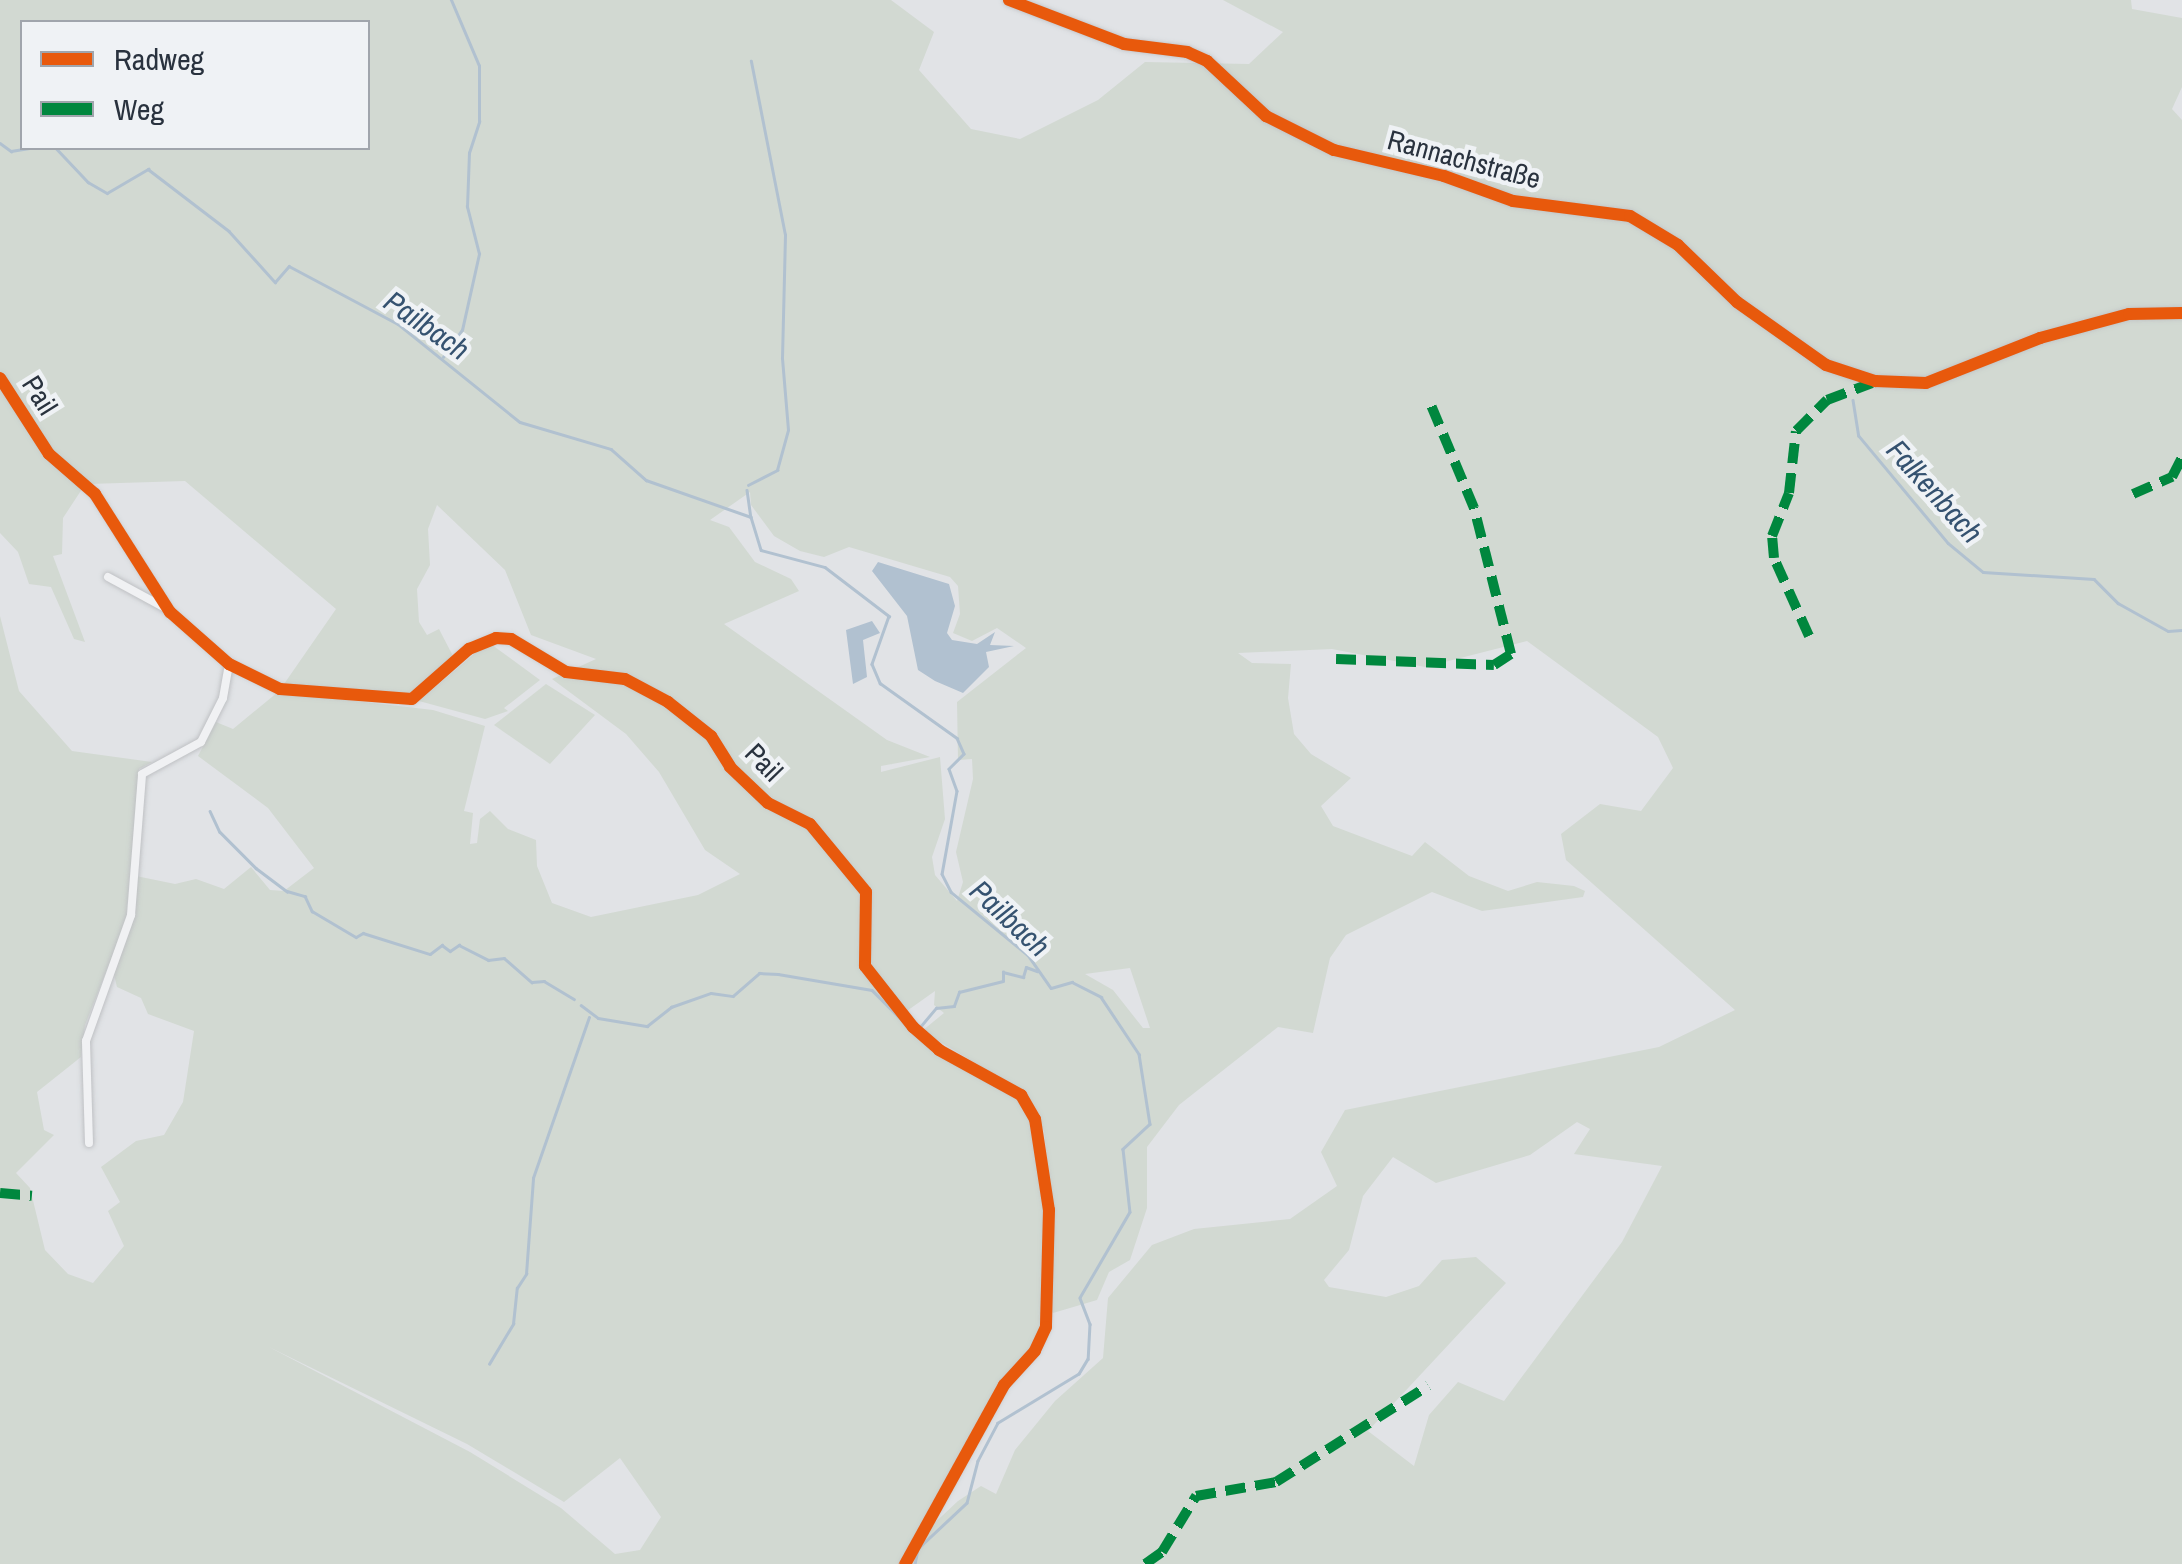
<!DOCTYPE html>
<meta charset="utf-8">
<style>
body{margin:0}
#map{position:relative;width:2182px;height:1564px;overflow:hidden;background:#e1e3e6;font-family:"Archivo Narrow",sans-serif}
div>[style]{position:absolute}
.green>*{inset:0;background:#d2d9d2}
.water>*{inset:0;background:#b1c1d0}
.stream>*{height:2.5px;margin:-1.25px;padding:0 1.25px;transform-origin:1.25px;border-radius:1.25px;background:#b1c1d0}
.roads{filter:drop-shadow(0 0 2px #bfc1c4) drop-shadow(0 0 2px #bfc1c4)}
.minor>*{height:8px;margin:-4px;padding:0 4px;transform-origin:4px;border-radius:4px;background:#f0f1f3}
.tertiary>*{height:10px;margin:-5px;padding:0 5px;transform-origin:5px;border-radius:5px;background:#f0f1f3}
.quiet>*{height:10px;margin-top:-5px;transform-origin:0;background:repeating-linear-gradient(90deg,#00873e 0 20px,transparent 0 30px)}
.cycleway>*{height:12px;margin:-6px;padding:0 6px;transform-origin:6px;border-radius:6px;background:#e8590c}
span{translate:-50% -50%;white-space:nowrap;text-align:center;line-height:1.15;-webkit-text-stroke:9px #eff2f5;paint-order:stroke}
.street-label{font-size:28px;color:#29323e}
.water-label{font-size:30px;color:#355270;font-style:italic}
.legend{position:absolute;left:20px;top:20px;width:350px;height:130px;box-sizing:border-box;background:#eff2f5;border:2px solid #a0a5ac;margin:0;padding:12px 18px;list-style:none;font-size:30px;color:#29323e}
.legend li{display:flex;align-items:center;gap:20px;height:50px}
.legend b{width:50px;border:2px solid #a0a5ac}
</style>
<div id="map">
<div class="green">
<div style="clip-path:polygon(evenodd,0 0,891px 0,934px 32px,919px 70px,971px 129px,1020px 139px,1098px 100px,1145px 62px,1249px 64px,1283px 32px,1223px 0,2131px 0,2132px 9px,2182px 18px,2182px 87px,2172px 109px,2182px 120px,2182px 1564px,910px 1564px,927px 1530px,958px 1501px,981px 1486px,996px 1494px,1015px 1450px,1055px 1401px,1103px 1358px,1108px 1298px,1152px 1245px,1194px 1229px,1290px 1219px,1337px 1186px,1321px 1152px,1345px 1110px,1659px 1047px,1735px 1010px,1566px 860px,1561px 834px,1600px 804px,1641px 811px,1673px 768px,1658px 737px,1527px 641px,1425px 667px,1332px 649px,1238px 653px,1252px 663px,1291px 664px,1288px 698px,1294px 734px,1311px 754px,1351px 778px,1321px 806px,1333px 826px,1412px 856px,1425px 842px,1469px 876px,1508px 891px,1537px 882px,1574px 886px,1585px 891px,1583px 897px,1482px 911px,1432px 892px,1346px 935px,1330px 958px,1313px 1033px,1278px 1027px,1179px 1105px,1147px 1147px,1147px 1208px,1130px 1260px,1109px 1272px,1097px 1300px,1053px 1313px,1044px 1298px,1053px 1217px,1044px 1131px,1027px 1094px,1022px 1095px,1035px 1119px,1049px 1243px,1043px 1286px,1042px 1338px,1004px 1385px,905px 1564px,0 1564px,0 616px,19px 691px,72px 751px,152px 762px,139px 769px,126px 921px,85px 1025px,81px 1057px,37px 1092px,44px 1130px,54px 1135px,16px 1173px,30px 1188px,45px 1250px,68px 1274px,93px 1283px,124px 1246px,108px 1211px,120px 1202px,101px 1167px,136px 1141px,164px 1135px,183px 1102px,194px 1031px,148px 1014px,141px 998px,117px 987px,112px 967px,132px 922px,136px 876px,175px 884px,196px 879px,224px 889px,251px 867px,270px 890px,284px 891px,314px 868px,268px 808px,198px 756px,216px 722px,233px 729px,278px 692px,433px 710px,485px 726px,464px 811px,473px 813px,470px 844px,477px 843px,480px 819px,490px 811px,508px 829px,536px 840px,537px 866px,552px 903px,591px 917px,698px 895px,740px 874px,705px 850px,659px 772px,626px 734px,552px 679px,596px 659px,531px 635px,505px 570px,437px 505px,428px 529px,430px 565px,417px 589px,419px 622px,427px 635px,439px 629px,454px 658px,409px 696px,306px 691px,284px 684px,336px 609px,185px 481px,88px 484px,50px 452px,0 375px,0 0,22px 22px,368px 22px,368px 148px,22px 148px,22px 22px,0 0,750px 492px,751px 505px,774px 536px,800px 551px,824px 557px,849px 547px,950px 577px,958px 586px,960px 614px,953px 633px,972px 641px,997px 628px,1026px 648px,957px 702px,958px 760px,972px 759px,973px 779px,956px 852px,963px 882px,957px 901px,935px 875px,932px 857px,945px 819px,940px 757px,881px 772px,881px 766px,930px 757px,887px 740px,724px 624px,799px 591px,791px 579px,755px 562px,729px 527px,710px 520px,750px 492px,0 0,871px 915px,868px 964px,904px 1013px,935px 991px,934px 1005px,944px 1013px,922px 1031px,997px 1076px,953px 1057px,913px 1027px,865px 966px,863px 935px,871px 915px,0 0,1130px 968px,1150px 1028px,1143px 1028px,1113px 990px,1085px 974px,1130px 968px,0 0,1577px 1122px,1590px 1129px,1574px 1154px,1662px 1166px,1622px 1242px,1504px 1401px,1458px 1382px,1429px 1415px,1414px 1466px,1368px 1431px,1506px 1283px,1476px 1257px,1442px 1260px,1419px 1286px,1386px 1297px,1329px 1287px,1324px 1280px,1349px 1250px,1363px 1196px,1393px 1157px,1436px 1183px,1530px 1155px,1577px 1122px,0 0,269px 1347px,467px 1444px,564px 1502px,620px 1458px,661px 1517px,640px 1550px,615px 1554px,561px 1508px,470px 1452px,269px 1347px)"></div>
<div style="clip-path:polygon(0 381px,46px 452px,84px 486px,63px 518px,62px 554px,53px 556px,85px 642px,74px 639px,51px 587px,29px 584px,18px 552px,0 533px)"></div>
<div style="clip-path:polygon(488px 642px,540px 680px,504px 708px,508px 711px,485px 719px,419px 701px)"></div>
<div style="clip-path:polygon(546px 684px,595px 715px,550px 764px,494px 725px)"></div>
</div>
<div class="water">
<div style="clip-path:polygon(878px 562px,949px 584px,955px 606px,947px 633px,952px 640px,977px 644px,995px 632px,990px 645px,1014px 646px,986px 652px,989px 667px,963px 693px,935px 681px,918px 670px,907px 616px,872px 571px)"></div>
<div style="clip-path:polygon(872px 621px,880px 633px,863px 640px,867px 677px,853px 684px,846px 630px)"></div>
</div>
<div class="stream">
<div style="left:0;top:143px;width:14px;rotate:36deg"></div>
<div style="left:11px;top:151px;width:18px;rotate:-9deg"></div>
<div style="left:56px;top:148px;width:47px;rotate:46.7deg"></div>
<div style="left:88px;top:182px;width:22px;rotate:30deg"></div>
<div style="left:107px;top:193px;width:48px;rotate:-30.3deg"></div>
<div style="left:148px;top:169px;width:102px;rotate:37.4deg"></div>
<div style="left:229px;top:231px;width:69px;rotate:48deg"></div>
<div style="left:275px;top:282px;width:21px;rotate:-49deg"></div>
<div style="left:289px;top:266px;width:123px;rotate:28deg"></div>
<div style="left:398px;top:324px;width:156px;rotate:38.8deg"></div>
<div style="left:520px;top:422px;width:95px;rotate:16.5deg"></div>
<div style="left:611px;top:449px;width:47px;rotate:41.5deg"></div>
<div style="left:646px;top:480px;width:111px;rotate:19.4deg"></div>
<div style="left:751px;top:517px;width:34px;rotate:73deg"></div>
<div style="left:761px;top:550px;width:66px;rotate:14.9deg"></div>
<div style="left:825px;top:567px;width:81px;rotate:37.4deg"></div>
<div style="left:889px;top:616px;width:51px;rotate:109.5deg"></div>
<div style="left:872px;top:664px;width:21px;rotate:67deg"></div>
<div style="left:880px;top:683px;width:95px;rotate:35.5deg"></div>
<div style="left:957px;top:738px;width:17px;rotate:66deg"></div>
<div style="left:964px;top:754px;width:21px;rotate:135deg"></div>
<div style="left:949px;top:769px;width:23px;rotate:70deg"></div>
<div style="left:957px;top:791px;width:84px;rotate:100.2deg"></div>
<div style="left:942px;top:874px;width:20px;rotate:63deg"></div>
<div style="left:951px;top:892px;width:99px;rotate:39.3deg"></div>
<div style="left:1028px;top:955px;width:40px;rotate:55.1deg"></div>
<div style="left:1051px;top:988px;width:22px;rotate:-16deg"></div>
<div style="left:1072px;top:982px;width:33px;rotate:27deg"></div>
<div style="left:1101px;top:997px;width:69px;rotate:56.3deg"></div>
<div style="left:1139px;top:1054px;width:71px;rotate:81.1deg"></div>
<div style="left:1150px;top:1124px;width:37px;rotate:137deg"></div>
<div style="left:1123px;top:1149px;width:63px;rotate:83.7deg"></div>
<div style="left:1130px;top:1212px;width:99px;rotate:120.2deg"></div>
<div style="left:1080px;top:1298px;width:28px;rotate:69deg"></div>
<div style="left:1090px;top:1324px;width:35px;rotate:93deg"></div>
<div style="left:1088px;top:1359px;width:17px;rotate:121deg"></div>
<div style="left:1079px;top:1374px;width:95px;rotate:148.8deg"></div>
<div style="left:998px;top:1423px;width:43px;rotate:117.8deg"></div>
<div style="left:978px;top:1461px;width:43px;rotate:104.7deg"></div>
<div style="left:967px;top:1503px;width:67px;rotate:136.8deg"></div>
<div style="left:918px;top:1549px;width:15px;rotate:101deg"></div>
<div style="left:443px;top:357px;width:33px;rotate:-55deg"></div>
<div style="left:462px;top:330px;width:78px;rotate:-77.4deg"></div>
<div style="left:479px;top:254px;width:49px;rotate:-104.3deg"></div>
<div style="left:467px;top:207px;width:54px;rotate:-87.9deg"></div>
<div style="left:469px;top:153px;width:33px;rotate:-72deg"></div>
<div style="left:479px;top:122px;width:56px;rotate:-90deg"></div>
<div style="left:479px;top:66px;width:72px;rotate:-113deg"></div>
<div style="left:1853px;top:400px;width:36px;rotate:81deg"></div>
<div style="left:1859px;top:436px;width:139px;rotate:50.2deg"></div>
<div style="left:1948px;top:543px;width:45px;rotate:39.6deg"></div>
<div style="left:1983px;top:572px;width:111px;rotate:3.6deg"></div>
<div style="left:2094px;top:579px;width:34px;rotate:45deg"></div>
<div style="left:2118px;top:603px;width:57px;rotate:29.2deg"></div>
<div style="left:2168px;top:631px;width:14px;rotate:-4deg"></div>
<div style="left:748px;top:485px;width:33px;rotate:-27deg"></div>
<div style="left:777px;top:470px;width:41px;rotate:-74.6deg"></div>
<div style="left:788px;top:430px;width:72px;rotate:-94.8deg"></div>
<div style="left:782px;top:358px;width:123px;rotate:-88.6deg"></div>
<div style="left:785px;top:235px;width:177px;rotate:-101.1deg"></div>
<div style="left:747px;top:490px;width:27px;rotate:82deg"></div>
<div style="left:210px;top:811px;width:23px;rotate:65deg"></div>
<div style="left:220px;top:832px;width:51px;rotate:45deg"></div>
<div style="left:256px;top:868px;width:39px;rotate:37deg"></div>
<div style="left:287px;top:891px;width:19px;rotate:16deg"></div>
<div style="left:305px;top:896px;width:17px;rotate:65deg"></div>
<div style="left:312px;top:911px;width:51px;rotate:30.6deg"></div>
<div style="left:356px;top:937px;width:8px;rotate:-30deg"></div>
<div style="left:363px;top:933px;width:70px;rotate:17.4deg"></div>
<div style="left:430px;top:954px;width:15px;rotate:-37deg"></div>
<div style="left:442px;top:945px;width:10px;rotate:37deg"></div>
<div style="left:450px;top:951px;width:11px;rotate:-34deg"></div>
<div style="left:459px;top:945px;width:33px;rotate:27deg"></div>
<div style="left:488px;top:960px;width:16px;rotate:-7deg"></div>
<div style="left:504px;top:958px;width:37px;rotate:41deg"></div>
<div style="left:532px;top:982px;width:12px;rotate:-5deg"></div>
<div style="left:544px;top:981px;width:35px;rotate:31deg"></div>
<div style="left:581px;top:1005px;width:21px;rotate:37deg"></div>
<div style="left:598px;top:1018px;width:50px;rotate:9.3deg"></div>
<div style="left:647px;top:1026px;width:31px;rotate:-38deg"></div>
<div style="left:671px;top:1007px;width:42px;rotate:-19.3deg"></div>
<div style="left:711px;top:993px;width:22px;rotate:8deg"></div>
<div style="left:733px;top:996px;width:35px;rotate:-41deg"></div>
<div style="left:759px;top:973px;width:19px;rotate:3deg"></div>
<div style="left:778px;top:974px;width:95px;rotate:9.7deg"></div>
<div style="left:872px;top:990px;width:58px;rotate:45deg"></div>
<div style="left:920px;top:1027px;width:25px;rotate:-50deg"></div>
<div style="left:936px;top:1008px;width:18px;rotate:-6deg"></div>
<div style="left:954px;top:1006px;width:15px;rotate:-70deg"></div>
<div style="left:959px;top:992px;width:45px;rotate:-14deg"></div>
<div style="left:1003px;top:981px;width:9px;rotate:-90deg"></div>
<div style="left:1003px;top:972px;width:21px;rotate:14deg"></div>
<div style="left:1023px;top:977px;width:10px;rotate:-73deg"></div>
<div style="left:1026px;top:967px;width:12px;rotate:20deg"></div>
<div style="left:489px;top:1364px;width:47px;rotate:-59deg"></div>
<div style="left:513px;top:1324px;width:36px;rotate:-84deg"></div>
<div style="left:517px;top:1288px;width:17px;rotate:-57deg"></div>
<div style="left:526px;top:1274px;width:96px;rotate:-85.8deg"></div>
<div style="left:533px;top:1178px;width:170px;rotate:-70.8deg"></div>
</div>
<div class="roads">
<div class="minor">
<div style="left:0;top:378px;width:90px;rotate:57.2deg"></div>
<div style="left:49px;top:454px;width:61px;rotate:41deg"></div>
<div style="left:95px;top:494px;width:140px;rotate:57.6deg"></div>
<div style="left:170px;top:612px;width:79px;rotate:41.4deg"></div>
<div style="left:229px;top:664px;width:57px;rotate:26.1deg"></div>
<div style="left:280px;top:689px;width:132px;rotate:4.3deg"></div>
<div style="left:412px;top:699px;width:76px;rotate:-41.3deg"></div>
<div style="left:469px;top:649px;width:29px;rotate:-22deg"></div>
<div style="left:496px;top:638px;width:15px;rotate:4deg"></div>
<div style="left:511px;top:639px;width:64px;rotate:31deg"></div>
<div style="left:566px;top:672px;width:59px;rotate:6.8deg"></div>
<div style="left:625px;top:679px;width:49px;rotate:28.1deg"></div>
<div style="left:668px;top:702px;width:55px;rotate:38.3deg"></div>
<div style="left:711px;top:736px;width:36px;rotate:58deg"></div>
<div style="left:730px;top:767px;width:52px;rotate:43.5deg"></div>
<div style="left:768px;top:803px;width:47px;rotate:26.6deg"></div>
<div style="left:810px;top:824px;width:88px;rotate:50.5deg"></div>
<div style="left:866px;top:892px;width:74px;rotate:90.8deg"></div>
<div style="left:865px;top:966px;width:78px;rotate:51.8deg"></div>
<div style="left:913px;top:1027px;width:35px;rotate:41deg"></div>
<div style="left:939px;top:1050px;width:94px;rotate:28.8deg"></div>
<div style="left:1021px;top:1095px;width:28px;rotate:60deg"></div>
<div style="left:1035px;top:1119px;width:92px;rotate:81.3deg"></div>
<div style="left:1049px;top:1210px;width:117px;rotate:91.5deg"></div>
<div style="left:1046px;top:1327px;width:26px;rotate:115deg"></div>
<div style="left:1035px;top:1351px;width:46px;rotate:132.4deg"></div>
<div style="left:1004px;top:1385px;width:205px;rotate:118.9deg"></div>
<div style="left:108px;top:577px;width:65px;rotate:28.5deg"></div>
<div style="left:89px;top:1143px;width:102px;rotate:-91.7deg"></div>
<div style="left:86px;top:1041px;width:134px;rotate:-70.3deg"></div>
<div style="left:131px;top:915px;width:141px;rotate:-85.5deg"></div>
<div style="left:142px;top:774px;width:67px;rotate:-28.5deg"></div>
<div style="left:201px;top:742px;width:49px;rotate:-63.4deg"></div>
<div style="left:223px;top:698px;width:35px;rotate:-80deg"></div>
</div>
<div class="tertiary">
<div style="left:1009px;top:0;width:123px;rotate:20.9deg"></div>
<div style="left:1124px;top:44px;width:64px;rotate:7.2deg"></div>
<div style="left:1187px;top:52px;width:22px;rotate:24deg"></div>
<div style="left:1207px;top:61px;width:81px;rotate:43deg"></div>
<div style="left:1266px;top:116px;width:76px;rotate:26.6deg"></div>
<div style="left:1334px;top:150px;width:113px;rotate:13.3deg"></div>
<div style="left:1444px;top:176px;width:73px;rotate:19.9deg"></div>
<div style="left:1513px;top:201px;width:118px;rotate:7.3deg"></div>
<div style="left:1630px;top:216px;width:56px;rotate:31.1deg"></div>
<div style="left:1678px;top:245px;width:82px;rotate:44deg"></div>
<div style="left:1737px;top:302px;width:109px;rotate:35.3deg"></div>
<div style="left:1826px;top:365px;width:52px;rotate:18.1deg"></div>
<div style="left:1875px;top:381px;width:51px;rotate:2.2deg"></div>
<div style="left:1926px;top:383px;width:123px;rotate:-21.5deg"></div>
<div style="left:2040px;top:338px;width:92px;rotate:-15.1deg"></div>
<div style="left:2129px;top:314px;width:53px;rotate:-1.1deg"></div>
</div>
</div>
<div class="quiet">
<div style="left:2133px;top:494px;width:43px;rotate:-23.6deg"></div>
<div style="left:2172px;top:477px;width:22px;rotate:-63deg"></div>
<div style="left:1809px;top:636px;width:85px;rotate:-114.2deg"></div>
<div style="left:1774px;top:558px;width:22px;rotate:-95deg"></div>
<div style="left:1772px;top:536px;width:46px;rotate:-68.4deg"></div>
<div style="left:1789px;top:493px;width:62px;rotate:-83.6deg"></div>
<div style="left:1796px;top:431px;width:44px;rotate:-45deg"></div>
<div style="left:1827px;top:400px;width:48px;rotate:-20.7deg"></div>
<div style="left:1336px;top:659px;width:158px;rotate:2.2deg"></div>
<div style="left:1494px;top:665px;width:20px;rotate:-33deg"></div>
<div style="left:1511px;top:654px;width:151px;rotate:-104.2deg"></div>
<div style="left:1474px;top:508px;width:112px;rotate:-112.7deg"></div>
<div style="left:0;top:1193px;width:32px;rotate:5deg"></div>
<div style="left:1145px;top:1564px;width:21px;rotate:-35deg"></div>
<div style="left:1162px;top:1552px;width:66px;rotate:-58.7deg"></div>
<div style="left:1196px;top:1496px;width:81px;rotate:-9.9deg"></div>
<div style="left:1276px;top:1482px;width:180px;rotate:-32.3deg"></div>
</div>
<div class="cycleway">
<div style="left:1009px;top:0;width:123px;rotate:20.9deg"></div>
<div style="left:1124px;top:44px;width:64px;rotate:7.2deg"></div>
<div style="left:1187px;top:52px;width:22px;rotate:24deg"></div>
<div style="left:1207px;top:61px;width:81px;rotate:43deg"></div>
<div style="left:1266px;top:116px;width:76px;rotate:26.6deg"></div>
<div style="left:1334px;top:150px;width:113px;rotate:13.3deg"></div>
<div style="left:1444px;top:176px;width:73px;rotate:19.9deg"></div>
<div style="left:1513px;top:201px;width:118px;rotate:7.3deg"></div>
<div style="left:1630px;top:216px;width:56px;rotate:31.1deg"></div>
<div style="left:1678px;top:245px;width:82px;rotate:44deg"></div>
<div style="left:1737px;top:302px;width:109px;rotate:35.3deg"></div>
<div style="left:1826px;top:365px;width:52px;rotate:18.1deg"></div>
<div style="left:1875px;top:381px;width:51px;rotate:2.2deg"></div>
<div style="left:1926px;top:383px;width:123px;rotate:-21.5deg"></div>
<div style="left:2040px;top:338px;width:92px;rotate:-15.1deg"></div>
<div style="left:2129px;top:314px;width:53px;rotate:-1.1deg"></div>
<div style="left:0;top:378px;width:90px;rotate:57.2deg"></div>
<div style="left:49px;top:454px;width:61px;rotate:41deg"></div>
<div style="left:95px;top:494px;width:140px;rotate:57.6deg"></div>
<div style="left:170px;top:612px;width:79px;rotate:41.4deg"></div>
<div style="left:229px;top:664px;width:57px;rotate:26.1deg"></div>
<div style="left:280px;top:689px;width:132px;rotate:4.3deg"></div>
<div style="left:412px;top:699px;width:76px;rotate:-41.3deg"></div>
<div style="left:469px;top:649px;width:29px;rotate:-22deg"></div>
<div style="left:496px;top:638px;width:15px;rotate:4deg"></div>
<div style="left:511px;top:639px;width:64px;rotate:31deg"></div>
<div style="left:566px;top:672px;width:59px;rotate:6.8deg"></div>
<div style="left:625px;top:679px;width:49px;rotate:28.1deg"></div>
<div style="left:668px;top:702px;width:55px;rotate:38.3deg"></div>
<div style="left:711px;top:736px;width:36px;rotate:58deg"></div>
<div style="left:730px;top:767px;width:52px;rotate:43.5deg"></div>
<div style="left:768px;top:803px;width:47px;rotate:26.6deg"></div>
<div style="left:810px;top:824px;width:88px;rotate:50.5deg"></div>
<div style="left:866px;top:892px;width:74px;rotate:90.8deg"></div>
<div style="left:865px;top:966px;width:78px;rotate:51.8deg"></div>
<div style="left:913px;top:1027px;width:35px;rotate:41deg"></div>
<div style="left:939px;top:1050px;width:94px;rotate:28.8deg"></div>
<div style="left:1021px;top:1095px;width:28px;rotate:60deg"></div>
<div style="left:1035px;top:1119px;width:92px;rotate:81.3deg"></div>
<div style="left:1049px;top:1210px;width:117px;rotate:91.5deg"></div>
<div style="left:1046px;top:1327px;width:26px;rotate:115deg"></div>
<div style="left:1035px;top:1351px;width:46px;rotate:132.4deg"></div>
<div style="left:1004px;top:1385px;width:205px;rotate:118.9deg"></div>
</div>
<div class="street-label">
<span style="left:1464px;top:159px;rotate:15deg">Rannachstraße</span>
<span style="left:40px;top:395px;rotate:58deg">Pail</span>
<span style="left:764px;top:762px;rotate:46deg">Pail</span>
</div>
<div class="water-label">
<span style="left:427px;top:325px;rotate:35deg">Pailbach</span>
<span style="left:1935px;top:491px;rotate:48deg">Falkenbach</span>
<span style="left:1010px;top:918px;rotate:43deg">Pailbach</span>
</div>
<ul class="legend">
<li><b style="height:12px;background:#e8590c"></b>Radweg</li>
<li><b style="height:12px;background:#00873e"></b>Weg</li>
</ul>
</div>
